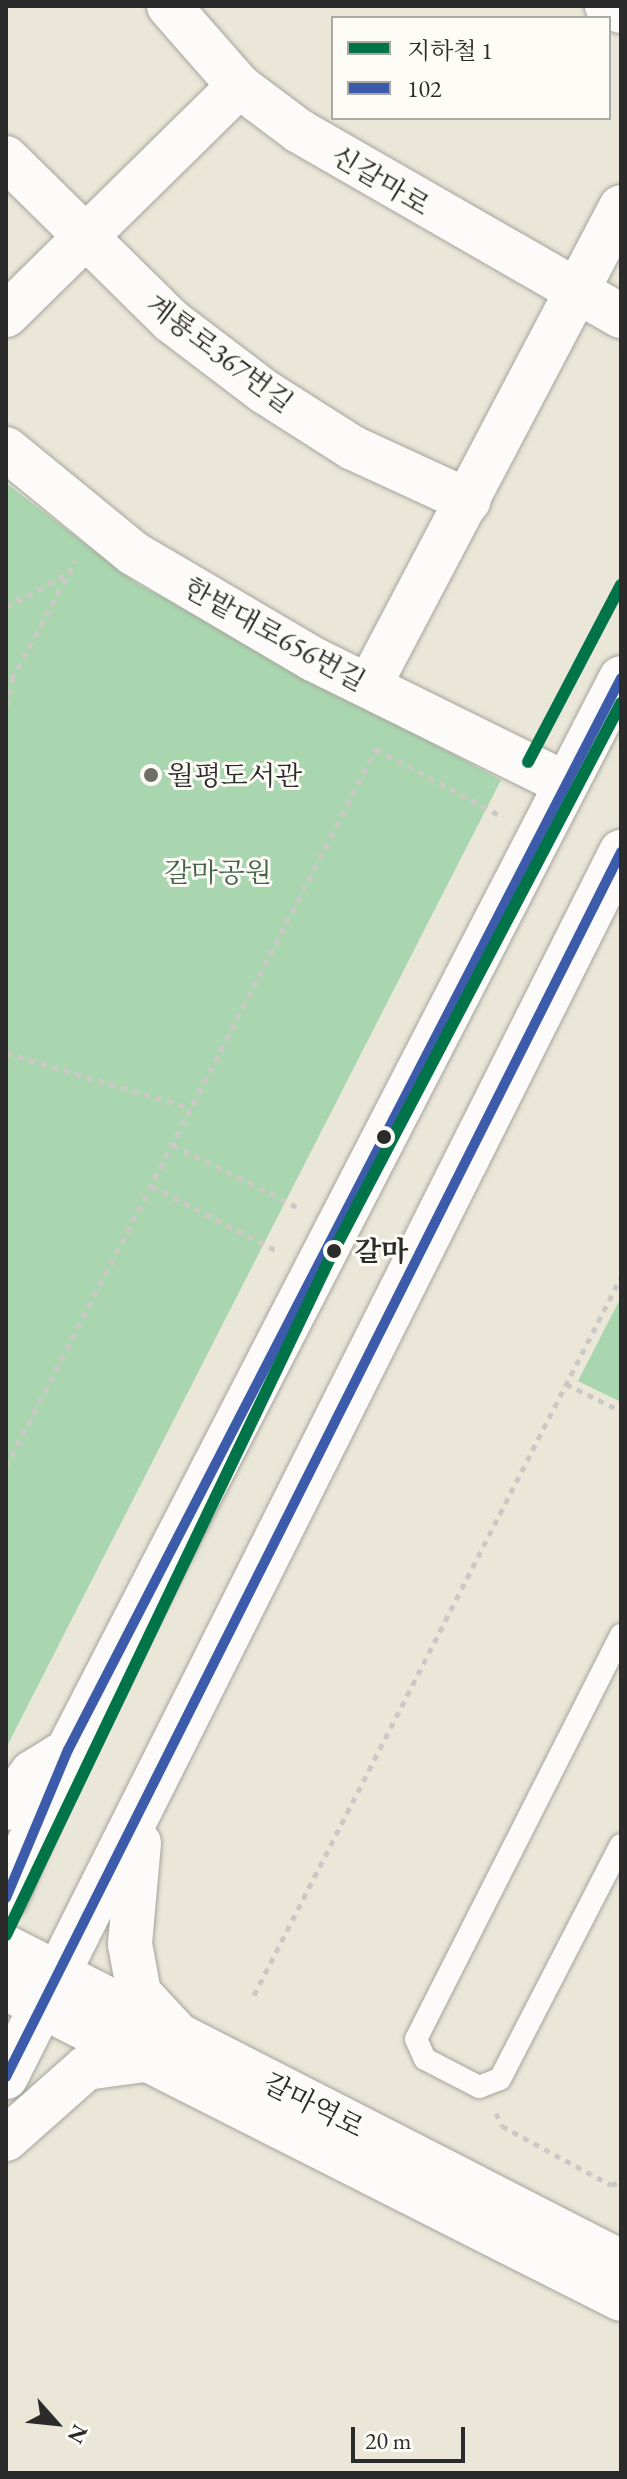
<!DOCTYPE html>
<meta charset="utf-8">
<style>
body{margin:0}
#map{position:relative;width:627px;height:2479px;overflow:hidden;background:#eae7d9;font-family:"EB Garamond","Noto Serif KR",serif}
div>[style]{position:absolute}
.green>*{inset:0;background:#a9d6af}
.path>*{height:5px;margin-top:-2.5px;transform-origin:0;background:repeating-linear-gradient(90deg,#cbc9c6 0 6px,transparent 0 12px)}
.roads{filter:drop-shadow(0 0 2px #a5a39b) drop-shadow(0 0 2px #a5a39b)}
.lane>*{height:22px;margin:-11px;padding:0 11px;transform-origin:11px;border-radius:11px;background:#fcfbf9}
.street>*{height:44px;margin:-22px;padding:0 22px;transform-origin:22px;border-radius:22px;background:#fcfbf9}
.secondary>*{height:44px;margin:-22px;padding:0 22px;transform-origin:22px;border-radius:22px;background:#fcfbf9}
.primary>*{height:44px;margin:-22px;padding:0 22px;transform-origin:22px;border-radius:22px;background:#fcfbf9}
.bus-1>*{height:10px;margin:-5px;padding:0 5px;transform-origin:5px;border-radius:5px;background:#3d5bab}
.metro-1>*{height:12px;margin:-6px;padding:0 6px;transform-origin:6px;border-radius:6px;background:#007448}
.dots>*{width:22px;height:22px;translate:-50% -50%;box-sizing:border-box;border:4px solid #fdfcf7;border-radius:50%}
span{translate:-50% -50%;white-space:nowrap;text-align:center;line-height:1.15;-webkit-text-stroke:6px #fdfcf7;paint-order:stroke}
.street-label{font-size:28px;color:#2b2b2b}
.poi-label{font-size:28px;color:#2b2b2b}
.left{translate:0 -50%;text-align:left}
.park-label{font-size:28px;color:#45624d}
.stop-label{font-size:28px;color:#2b2b2b;font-weight:700}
.frame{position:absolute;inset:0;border:8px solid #2b2b2b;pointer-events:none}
.legend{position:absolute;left:331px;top:16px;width:280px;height:104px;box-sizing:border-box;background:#fdfcf7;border:2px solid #a9a8a5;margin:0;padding:10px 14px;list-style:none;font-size:24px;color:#2b2b2b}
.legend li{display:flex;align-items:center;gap:16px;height:40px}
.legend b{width:40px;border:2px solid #a9a8a5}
.north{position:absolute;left:16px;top:2383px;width:80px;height:80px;-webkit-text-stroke:6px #fdfcf7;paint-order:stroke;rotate:117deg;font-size:22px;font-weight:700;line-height:32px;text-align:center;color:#2b2b2b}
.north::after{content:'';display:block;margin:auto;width:28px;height:36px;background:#2b2b2b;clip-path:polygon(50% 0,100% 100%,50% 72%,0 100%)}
.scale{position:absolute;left:351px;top:2427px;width:114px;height:36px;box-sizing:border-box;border:4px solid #2b2b2b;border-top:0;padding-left:10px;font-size:24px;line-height:28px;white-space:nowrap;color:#2b2b2b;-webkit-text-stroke:6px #fdfcf7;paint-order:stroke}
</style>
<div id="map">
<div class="green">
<div style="clip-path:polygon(6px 483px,136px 583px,501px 780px,6px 1748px)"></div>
<div style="clip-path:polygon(621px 1297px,621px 1402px,578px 1381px)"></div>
</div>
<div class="path">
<div style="left:6px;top:607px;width:67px;rotate:-28.5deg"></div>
<div style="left:6px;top:706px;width:28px;rotate:-77deg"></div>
<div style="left:12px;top:679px;width:135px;rotate:-61.7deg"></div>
<div style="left:6px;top:1053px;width:193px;rotate:16.6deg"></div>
<div style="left:173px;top:1145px;width:143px;rotate:26.6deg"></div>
<div style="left:152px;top:1186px;width:143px;rotate:27.5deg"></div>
<div style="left:566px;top:1384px;width:61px;rotate:26.1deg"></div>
<div style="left:6px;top:1467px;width:808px;rotate:-62.74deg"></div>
<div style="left:376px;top:749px;width:144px;rotate:28.2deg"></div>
<div style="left:254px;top:1995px;width:806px;rotate:-62.93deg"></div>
<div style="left:496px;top:2113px;width:14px;rotate:65deg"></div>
<div style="left:502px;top:2126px;width:124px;rotate:28.4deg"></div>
<div style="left:611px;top:2185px;width:11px;rotate:-22deg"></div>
</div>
<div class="roads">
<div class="lane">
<div style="left:621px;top:1635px;width:453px;rotate:116.9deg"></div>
<div style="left:416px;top:2039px;width:22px;rotate:66deg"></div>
<div style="left:425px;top:2059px;width:61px;rotate:27.4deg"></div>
<div style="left:479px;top:2087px;width:22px;rotate:-21deg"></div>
<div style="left:500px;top:2079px;width:263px;rotate:-62.7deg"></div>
</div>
<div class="street">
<div style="left:607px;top:6px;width:15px;rotate:20deg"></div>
<div style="left:6px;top:158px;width:231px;rotate:44.6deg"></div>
<div style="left:170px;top:320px;width:119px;rotate:37.2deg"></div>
<div style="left:265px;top:392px;width:104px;rotate:32.5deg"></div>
<div style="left:353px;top:448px;width:127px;rotate:24.7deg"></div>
<div style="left:6px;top:315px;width:327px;rotate:-44.5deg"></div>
<div style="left:6px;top:449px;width:164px;rotate:39.3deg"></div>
<div style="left:133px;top:553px;width:209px;rotate:30.5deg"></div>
<div style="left:313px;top:659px;width:282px;rotate:26.3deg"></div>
<div style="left:369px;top:686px;width:541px;rotate:-62.25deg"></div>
</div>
<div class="secondary">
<div style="left:169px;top:6px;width:106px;rotate:48.8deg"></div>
<div style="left:239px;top:86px;width:75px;rotate:36.9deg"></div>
<div style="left:299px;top:131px;width:371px;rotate:29.9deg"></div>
<div style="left:6px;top:1947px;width:691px;rotate:27.12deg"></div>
<div style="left:6px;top:1988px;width:689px;rotate:26.83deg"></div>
</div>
<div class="primary">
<div style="left:6px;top:1808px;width:44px;rotate:-53.4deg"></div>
<div style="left:32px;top:1773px;width:36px;rotate:-32deg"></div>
<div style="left:139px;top:1843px;width:101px;rotate:95.1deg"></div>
<div style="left:130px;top:1944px;width:50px;rotate:79.6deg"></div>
<div style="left:139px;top:1993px;width:57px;rotate:47.1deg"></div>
<div style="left:6px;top:1898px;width:160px;rotate:-67.3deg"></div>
<div style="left:68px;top:1750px;width:1206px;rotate:-62.71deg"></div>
<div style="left:6px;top:2077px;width:1371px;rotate:-63.34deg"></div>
<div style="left:6px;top:2139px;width:107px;rotate:-41.6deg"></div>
<div style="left:86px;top:2068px;width:59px;rotate:-7.9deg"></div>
</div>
</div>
<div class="bus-1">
<div style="left:6px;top:1898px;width:160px;rotate:-67.3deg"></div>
<div style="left:68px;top:1750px;width:1206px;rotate:-62.71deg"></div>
<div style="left:6px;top:2077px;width:1371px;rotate:-63.34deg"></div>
</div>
<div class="metro-1">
<div style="left:528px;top:762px;width:200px;rotate:-62.3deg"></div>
<div style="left:6px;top:1935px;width:757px;rotate:-64.42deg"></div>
<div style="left:333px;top:1252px;width:620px;rotate:-62.32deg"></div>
</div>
<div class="dots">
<div style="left:151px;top:775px;background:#6e6d68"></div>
<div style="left:384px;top:1137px;background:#2b2b2b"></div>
<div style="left:334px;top:1251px;background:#2b2b2b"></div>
</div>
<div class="street-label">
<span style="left:381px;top:180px;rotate:31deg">신갈마로</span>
<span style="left:220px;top:353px;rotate:37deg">계룡로367번길</span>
<span style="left:275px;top:634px;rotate:29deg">한밭대로656번길</span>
<span style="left:314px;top:2105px;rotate:27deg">갈마역로</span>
</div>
<div class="poi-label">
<span class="left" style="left:167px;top:775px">월평도서관</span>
</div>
<div class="park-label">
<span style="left:218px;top:872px">갈마공원</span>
</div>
<div class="stop-label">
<span class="left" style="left:354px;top:1251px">갈마</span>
</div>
<div class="frame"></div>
<ul class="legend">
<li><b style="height:10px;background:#007448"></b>지하철 1</li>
<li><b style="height:10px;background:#3d5bab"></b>102</li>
</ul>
<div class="north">N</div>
<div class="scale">20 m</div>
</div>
